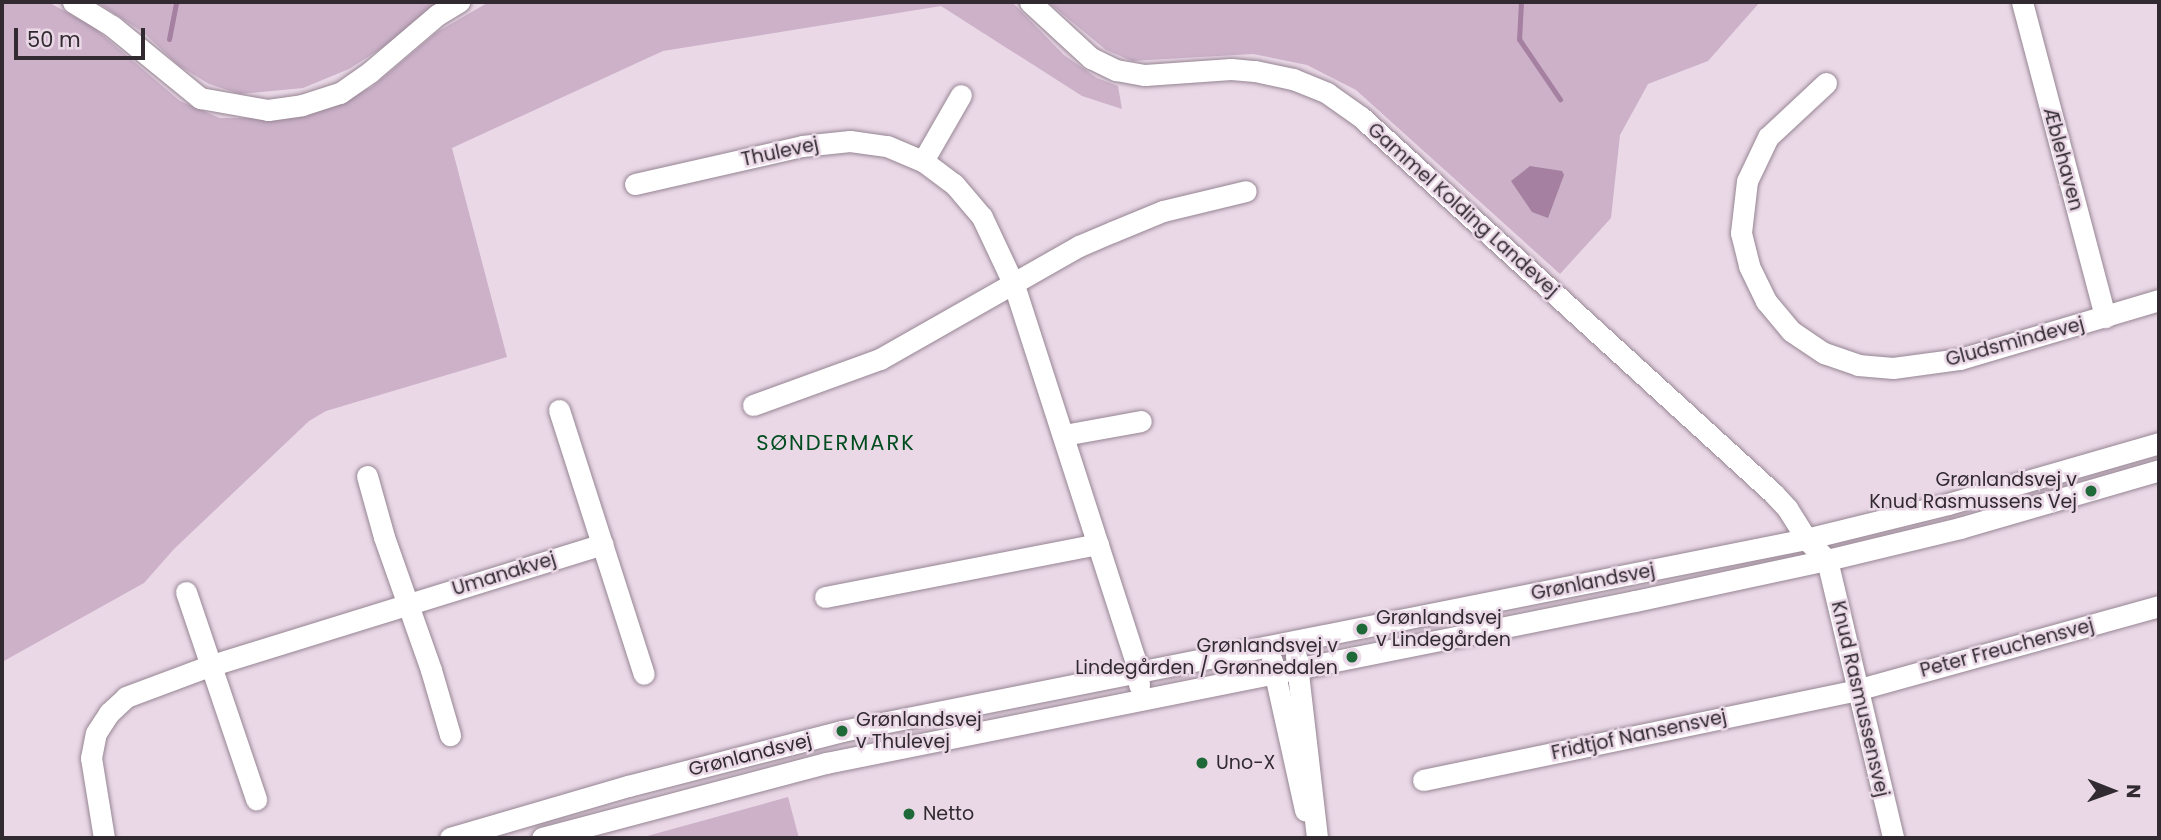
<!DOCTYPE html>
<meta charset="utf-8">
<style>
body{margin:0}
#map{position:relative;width:2161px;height:840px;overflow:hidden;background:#ead8e7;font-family:Poppins,sans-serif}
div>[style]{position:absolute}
.green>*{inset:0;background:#ccb1c9}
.water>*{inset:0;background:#a580a0}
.stream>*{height:5px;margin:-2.5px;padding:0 2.5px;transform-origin:2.5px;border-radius:2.5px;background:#a580a0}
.roads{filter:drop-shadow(0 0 2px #968593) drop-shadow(0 0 2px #968593)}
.minor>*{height:21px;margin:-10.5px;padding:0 10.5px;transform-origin:10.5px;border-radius:10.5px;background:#fff}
.dots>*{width:19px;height:19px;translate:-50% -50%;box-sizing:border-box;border:4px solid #ead8e7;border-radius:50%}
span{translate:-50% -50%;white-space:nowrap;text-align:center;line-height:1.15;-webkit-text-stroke:5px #ead8e7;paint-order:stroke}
.street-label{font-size:19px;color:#312a30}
.poi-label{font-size:19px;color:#312a30}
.right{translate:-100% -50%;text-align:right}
.left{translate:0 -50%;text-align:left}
.neighbourhood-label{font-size:21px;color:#004c1f;letter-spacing:2px}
.frame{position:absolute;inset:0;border:4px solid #312a30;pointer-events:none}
.north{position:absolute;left:2077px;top:756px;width:70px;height:70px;-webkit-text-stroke:5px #ead8e7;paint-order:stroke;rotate:91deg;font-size:19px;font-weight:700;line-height:28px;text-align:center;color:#312a30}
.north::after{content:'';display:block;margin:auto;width:24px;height:32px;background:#312a30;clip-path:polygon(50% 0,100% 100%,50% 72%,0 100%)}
.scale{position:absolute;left:14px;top:28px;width:131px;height:32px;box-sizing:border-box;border:4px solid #312a30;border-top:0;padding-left:9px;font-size:21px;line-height:24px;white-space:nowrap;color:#312a30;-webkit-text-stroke:5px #ead8e7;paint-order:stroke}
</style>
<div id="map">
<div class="green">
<div style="clip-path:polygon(2px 2px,48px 2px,92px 26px,180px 101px,220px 118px,279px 118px,326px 109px,372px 87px,437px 32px,489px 2px,1012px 2px,1064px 55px,1097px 78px,1118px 86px,1122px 109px,1082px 96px,941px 6px,663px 51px,452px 148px,507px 357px,326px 411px,309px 421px,174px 549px,144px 583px,2px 662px)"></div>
<div style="clip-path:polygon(97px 2px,439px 2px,396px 39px,349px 69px,303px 88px,240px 94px,209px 84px,178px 65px,144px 33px)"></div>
<div style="clip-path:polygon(1048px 2px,1760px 2px,1708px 61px,1648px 84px,1620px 135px,1611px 218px,1560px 274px,1356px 90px,1307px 65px,1253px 54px,1132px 61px,1106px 50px)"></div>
<div style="clip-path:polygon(788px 797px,799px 838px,640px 838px)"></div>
</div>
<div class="water">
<div style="clip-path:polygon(1530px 166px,1562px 171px,1564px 175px,1548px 218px,1532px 212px,1511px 181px)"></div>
</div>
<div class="stream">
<div style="left:1521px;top:2px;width:37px;rotate:93deg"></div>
<div style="left:1519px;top:39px;width:73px;rotate:55.7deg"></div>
<div style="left:169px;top:39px;width:38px;rotate:-79deg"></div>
</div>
<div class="roads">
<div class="minor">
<div style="left:73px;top:2px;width:46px;rotate:31.6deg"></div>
<div style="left:112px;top:26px;width:114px;rotate:39.3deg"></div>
<div style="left:200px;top:98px;width:69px;rotate:10deg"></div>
<div style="left:268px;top:110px;width:34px;rotate:-8deg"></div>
<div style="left:302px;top:105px;width:40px;rotate:-18deg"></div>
<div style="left:340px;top:93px;width:37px;rotate:-35deg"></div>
<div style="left:370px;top:72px;width:88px;rotate:-40.4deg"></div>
<div style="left:437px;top:15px;width:26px;rotate:-31deg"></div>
<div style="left:1030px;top:2px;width:83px;rotate:42.6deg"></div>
<div style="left:1091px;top:58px;width:28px;rotate:26deg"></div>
<div style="left:1116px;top:70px;width:29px;rotate:10deg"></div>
<div style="left:1145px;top:75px;width:86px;rotate:-4deg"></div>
<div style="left:1231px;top:69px;width:24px;rotate:5deg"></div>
<div style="left:1255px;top:71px;width:39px;rotate:12deg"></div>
<div style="left:1293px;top:79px;width:37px;rotate:22deg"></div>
<div style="left:1327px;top:93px;width:42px;rotate:35.2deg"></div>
<div style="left:1361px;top:117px;width:558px;rotate:42.38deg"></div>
<div style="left:1773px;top:493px;width:21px;rotate:47deg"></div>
<div style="left:1787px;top:508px;width:36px;rotate:58deg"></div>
<div style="left:1806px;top:539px;width:30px;rotate:45deg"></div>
<div style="left:1827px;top:560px;width:286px;rotate:76.6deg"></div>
<div style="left:2022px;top:2px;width:326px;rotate:75.2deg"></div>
<div style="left:1826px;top:83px;width:79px;rotate:137deg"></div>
<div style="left:1768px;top:137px;width:49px;rotate:115.5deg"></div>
<div style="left:1747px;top:181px;width:52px;rotate:96.6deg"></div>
<div style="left:1741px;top:233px;width:34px;rotate:76deg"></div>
<div style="left:1749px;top:266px;width:39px;rotate:64deg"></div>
<div style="left:1766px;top:301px;width:39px;rotate:50deg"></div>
<div style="left:1791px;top:331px;width:40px;rotate:34deg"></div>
<div style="left:1824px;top:353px;width:36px;rotate:19deg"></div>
<div style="left:1858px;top:365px;width:35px;rotate:5deg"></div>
<div style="left:1893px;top:368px;width:68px;rotate:-7.7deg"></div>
<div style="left:1960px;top:359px;width:208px;rotate:-16.5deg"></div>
<div style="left:923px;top:161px;width:76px;rotate:-60.1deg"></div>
<div style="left:635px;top:184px;width:171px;rotate:-12.8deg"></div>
<div style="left:802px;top:146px;width:48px;rotate:-5.9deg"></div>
<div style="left:850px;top:141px;width:37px;rotate:8deg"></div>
<div style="left:887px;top:146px;width:39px;rotate:23deg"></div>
<div style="left:923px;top:161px;width:39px;rotate:37deg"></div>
<div style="left:954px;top:184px;width:43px;rotate:49.7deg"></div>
<div style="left:982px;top:217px;width:75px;rotate:64.8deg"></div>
<div style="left:1014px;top:285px;width:393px;rotate:72.1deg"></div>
<div style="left:1135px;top:659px;width:26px;rotate:81deg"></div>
<div style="left:753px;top:405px;width:135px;rotate:-19.9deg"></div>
<div style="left:880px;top:359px;width:229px;rotate:-29.6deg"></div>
<div style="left:1079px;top:246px;width:36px;rotate:-23deg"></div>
<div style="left:1112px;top:232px;width:55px;rotate:-22.4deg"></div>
<div style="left:1163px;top:211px;width:85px;rotate:-13.5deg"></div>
<div style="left:559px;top:410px;width:277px;rotate:72.2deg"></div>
<div style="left:1064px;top:435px;width:78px;rotate:-10.3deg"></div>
<div style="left:367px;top:476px;width:63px;rotate:74.4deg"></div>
<div style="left:384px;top:537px;width:141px;rotate:70.5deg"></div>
<div style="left:431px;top:670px;width:68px;rotate:73.7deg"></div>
<div style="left:186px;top:592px;width:219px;rotate:71.3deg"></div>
<div style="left:825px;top:597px;width:278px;rotate:-11deg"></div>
<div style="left:1296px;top:656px;width:183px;rotate:83.4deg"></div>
<div style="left:1272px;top:661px;width:153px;rotate:77.5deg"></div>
<div style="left:1423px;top:780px;width:442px;rotate:-11.7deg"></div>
<div style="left:1856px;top:690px;width:314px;rotate:-15.5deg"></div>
<div style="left:104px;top:838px;width:81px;rotate:-99.2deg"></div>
<div style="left:91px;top:758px;width:25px;rotate:-79deg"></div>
<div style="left:96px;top:733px;width:24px;rotate:-57deg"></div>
<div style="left:109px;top:713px;width:23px;rotate:-43deg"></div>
<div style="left:126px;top:697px;width:89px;rotate:-20.5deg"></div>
<div style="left:209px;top:666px;width:412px;rotate:-17.2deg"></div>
<div style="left:450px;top:838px;width:185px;rotate:-16.3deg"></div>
<div style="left:628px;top:786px;width:221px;rotate:-14.4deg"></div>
<div style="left:842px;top:731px;width:983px;rotate:-11.26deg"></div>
<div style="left:1806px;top:539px;width:146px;rotate:-13.8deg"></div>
<div style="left:1948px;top:504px;width:220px;rotate:-16.1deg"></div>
<div style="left:542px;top:838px;width:294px;rotate:-14.8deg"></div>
<div style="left:826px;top:763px;width:825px;rotate:-11.32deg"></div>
<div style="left:1635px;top:601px;width:196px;rotate:-12.1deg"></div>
<div style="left:1827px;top:560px;width:137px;rotate:-13.5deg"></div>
<div style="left:1960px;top:528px;width:207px;rotate:-16.2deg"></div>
</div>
</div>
<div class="dots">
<div style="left:2091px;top:491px;background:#1e6937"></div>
<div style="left:1362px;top:629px;background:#1e6937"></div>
<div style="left:1352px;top:657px;background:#1e6937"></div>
<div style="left:842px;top:731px;background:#1e6937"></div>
<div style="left:1202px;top:763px;background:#1e6937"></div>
<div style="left:909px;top:814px;background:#1e6937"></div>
</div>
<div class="street-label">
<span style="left:780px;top:152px;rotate:-12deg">Thulevej</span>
<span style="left:2063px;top:159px;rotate:75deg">Æblehaven</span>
<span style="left:1463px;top:210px;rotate:42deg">Gammel Kolding Landevej</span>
<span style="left:2015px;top:342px;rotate:-15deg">Gludsmindevej</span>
<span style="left:504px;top:574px;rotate:-17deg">Umanakvej</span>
<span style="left:1593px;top:582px;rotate:-11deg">Grønlandsvej</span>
<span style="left:2007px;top:648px;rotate:-15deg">Peter Freuchensvej</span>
<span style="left:1860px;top:699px;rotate:77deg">Knud Rasmussensvej</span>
<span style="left:1639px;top:735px;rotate:-12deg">Fridtjof Nansensvej</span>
<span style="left:750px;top:755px;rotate:-14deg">Grønlandsvej</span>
</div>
<div class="poi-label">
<span class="right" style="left:2077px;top:491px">Grønlandsvej v<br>Knud Rasmussens Vej</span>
<span class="left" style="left:1376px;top:629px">Grønlandsvej<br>v Lindegården</span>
<span class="right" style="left:1338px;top:657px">Grønlandsvej v<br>Lindegården / Grønnedalen</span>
<span class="left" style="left:856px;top:731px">Grønlandsvej<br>v Thulevej</span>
<span class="left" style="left:1216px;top:763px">Uno-X</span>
<span class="left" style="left:923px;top:814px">Netto</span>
</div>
<div class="neighbourhood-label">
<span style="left:836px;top:443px">SØNDERMARK</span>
</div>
<div class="frame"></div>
<div class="north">N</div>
<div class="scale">50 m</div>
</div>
